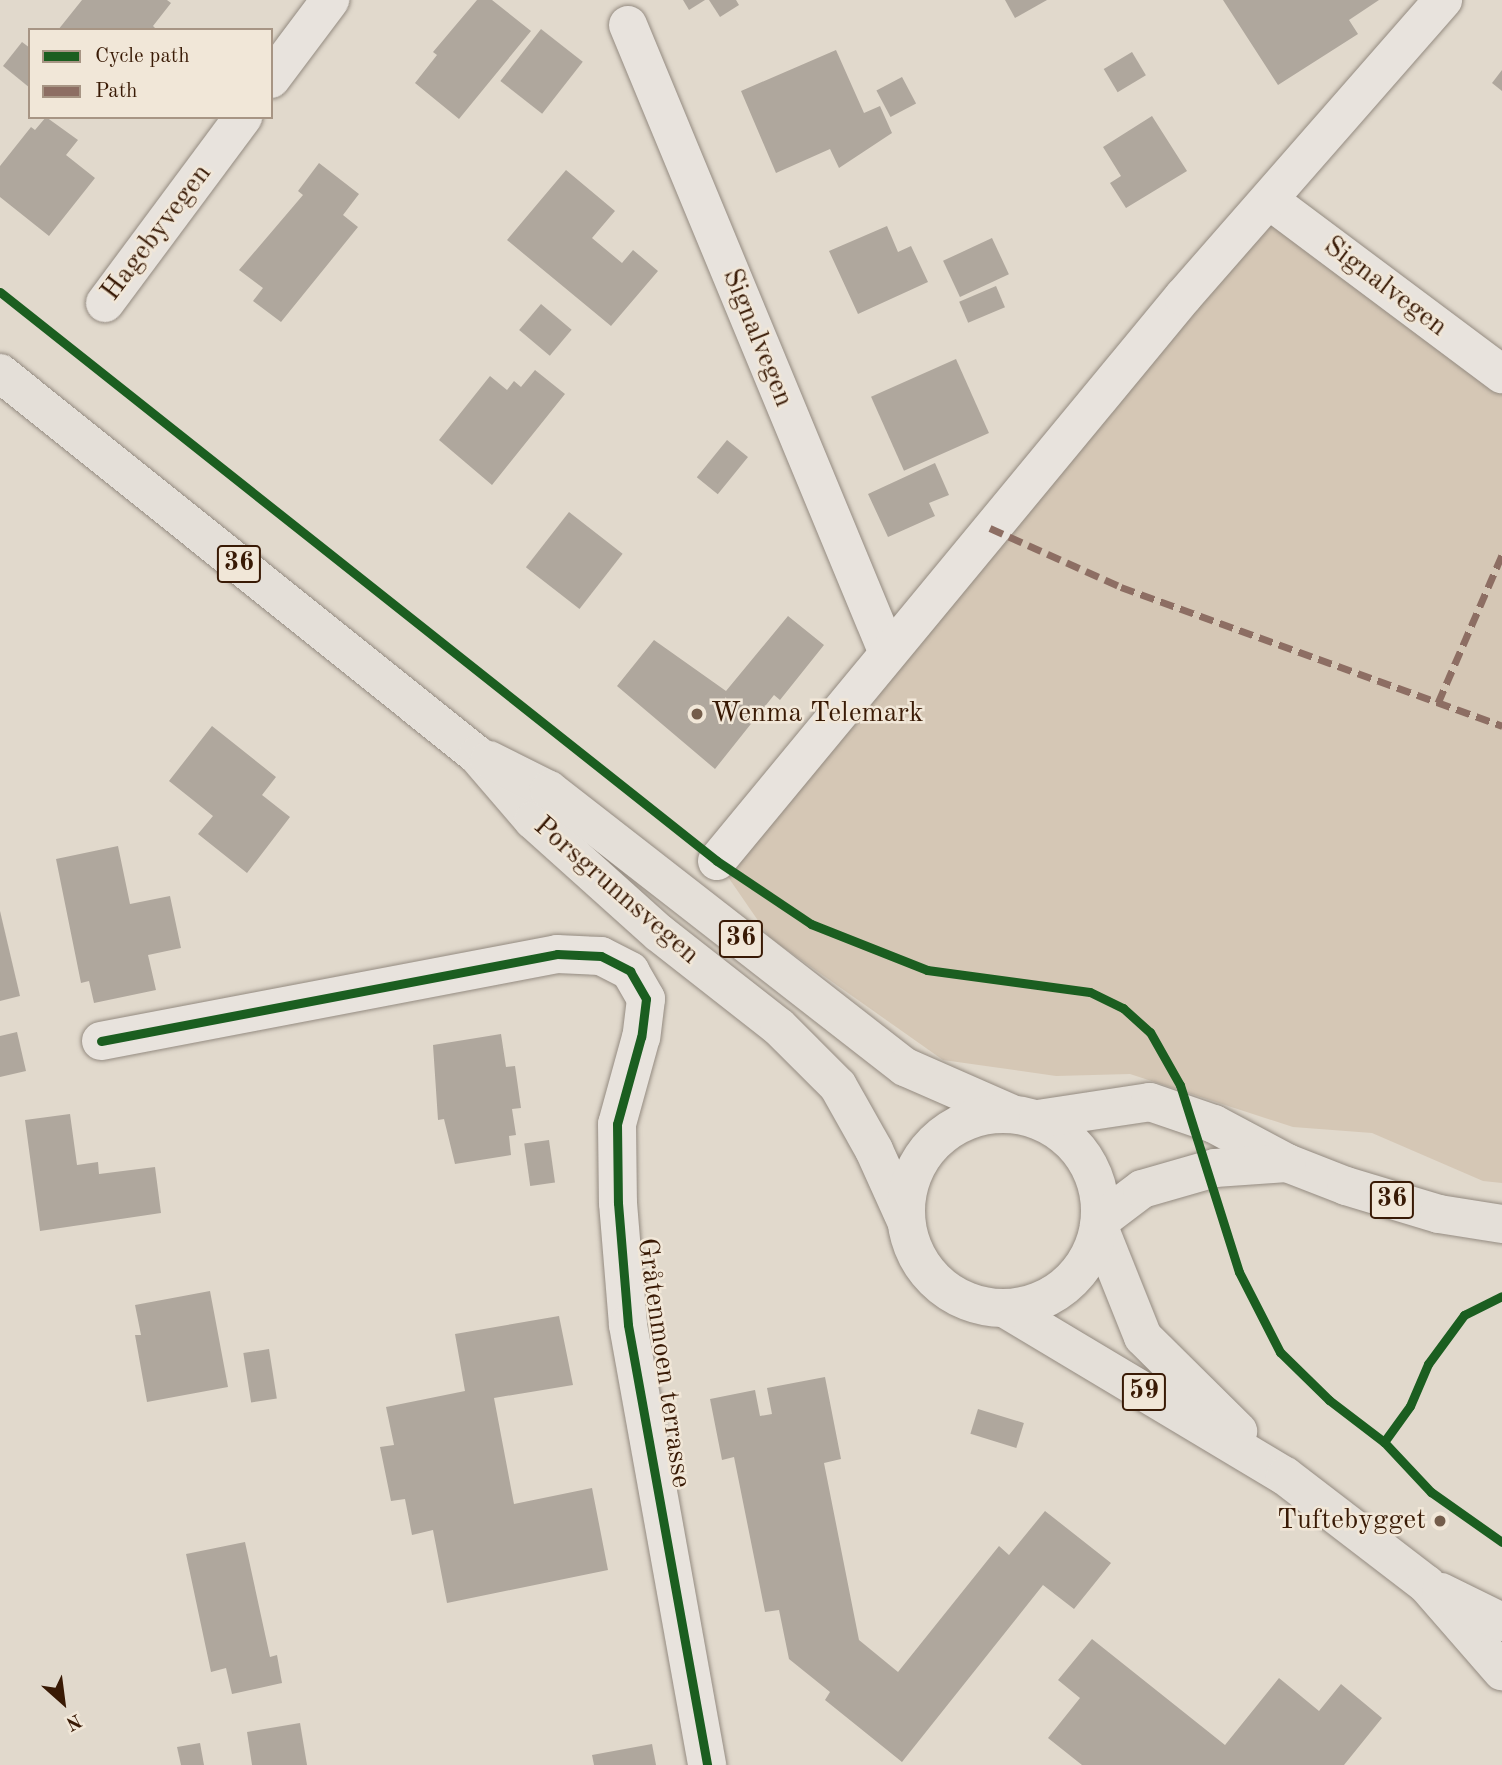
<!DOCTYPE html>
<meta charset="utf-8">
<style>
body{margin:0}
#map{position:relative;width:1502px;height:1765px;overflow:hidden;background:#e1d9cc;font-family:"Old Standard TT",serif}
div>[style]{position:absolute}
.green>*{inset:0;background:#d5c7b5}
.building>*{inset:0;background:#afa79d;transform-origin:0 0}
.roads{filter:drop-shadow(0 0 2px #948b81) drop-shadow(0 0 2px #948b81)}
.street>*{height:38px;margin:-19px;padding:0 19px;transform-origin:19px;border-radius:19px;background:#e8e3dd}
.primary>*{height:38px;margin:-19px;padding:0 19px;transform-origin:19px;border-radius:19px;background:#e4dfd8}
.highway>*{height:38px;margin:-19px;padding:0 19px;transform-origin:19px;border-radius:19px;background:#e4dfd8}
.highway>.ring{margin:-19px;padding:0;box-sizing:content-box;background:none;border:38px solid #e4dfd8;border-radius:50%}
.quiet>*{height:7px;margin-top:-3.5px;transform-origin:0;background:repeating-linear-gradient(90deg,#8d6e63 0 14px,transparent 0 21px)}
.cycleway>*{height:9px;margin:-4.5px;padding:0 4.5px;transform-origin:4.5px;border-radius:4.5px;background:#1b5e20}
.dots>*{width:19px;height:19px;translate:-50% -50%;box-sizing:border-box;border:4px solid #f1e7d8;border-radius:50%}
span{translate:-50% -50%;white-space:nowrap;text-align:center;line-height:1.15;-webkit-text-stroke:5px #f1e7d8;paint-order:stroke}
.shield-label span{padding:2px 5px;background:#f1e7d8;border:2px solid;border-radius:5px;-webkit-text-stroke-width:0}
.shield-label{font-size:26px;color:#391a05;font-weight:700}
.street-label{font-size:28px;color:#391a05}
.poi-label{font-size:28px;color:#391a05}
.left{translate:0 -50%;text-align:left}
.right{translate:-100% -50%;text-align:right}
.legend{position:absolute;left:28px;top:28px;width:245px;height:91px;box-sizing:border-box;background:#f1e7d8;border:2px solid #a79584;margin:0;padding:9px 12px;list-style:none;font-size:21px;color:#391a05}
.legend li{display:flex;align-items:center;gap:14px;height:35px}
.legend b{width:35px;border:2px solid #a79584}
.north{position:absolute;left:28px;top:1667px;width:70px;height:70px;-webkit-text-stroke:5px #f1e7d8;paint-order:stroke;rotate:152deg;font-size:19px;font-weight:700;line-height:28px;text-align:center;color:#391a05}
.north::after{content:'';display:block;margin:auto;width:24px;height:32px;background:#391a05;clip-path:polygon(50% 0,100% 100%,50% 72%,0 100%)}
</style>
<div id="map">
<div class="green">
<div style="clip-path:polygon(1269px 200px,1502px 374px,1502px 1183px,1483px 1181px,1372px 1133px,1293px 1127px,1130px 1074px,1056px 1076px,943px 1060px,770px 938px,717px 861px)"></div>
</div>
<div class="building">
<div style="clip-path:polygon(82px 0,167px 0,171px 3px,153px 26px,157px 30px,58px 30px)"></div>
<div style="clip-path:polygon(477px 0,492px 0,531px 31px,459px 119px,415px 83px,437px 55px,433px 52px)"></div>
<div style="clip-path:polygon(683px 0,705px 0,689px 10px)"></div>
<div style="clip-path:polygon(709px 0,736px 0,739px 5px,720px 17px)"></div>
<div style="clip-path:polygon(1005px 0,1047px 0,1015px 18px)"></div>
<div style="clip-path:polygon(1223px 0,1379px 0,1349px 20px,1358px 34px,1278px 85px)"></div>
<div style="left:541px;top:29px;width:53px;height:66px;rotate:38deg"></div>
<div style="clip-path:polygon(22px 42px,30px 48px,30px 88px,3px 66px)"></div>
<div style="clip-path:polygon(836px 50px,864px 113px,880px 106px,892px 133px,839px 168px,830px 149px,776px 173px,741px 91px)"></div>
<div style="left:1132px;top:52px;width:27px;height:33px;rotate:59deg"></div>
<div style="clip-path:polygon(1502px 70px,1502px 91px,1492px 83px)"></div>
<div style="left:902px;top:77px;width:30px;height:29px;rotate:62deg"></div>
<div style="clip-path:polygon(1152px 116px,1187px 171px,1126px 208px,1110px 183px,1121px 176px,1103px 147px)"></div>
<div style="clip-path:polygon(46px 117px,78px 140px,66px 155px,95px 178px,49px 236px,0 197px,0 166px,31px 127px,35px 130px)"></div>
<div style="clip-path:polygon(319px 163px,359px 194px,343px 215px,358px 227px,281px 322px,253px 301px,263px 288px,239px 270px,303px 195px,298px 191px)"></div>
<div style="clip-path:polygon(566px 170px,615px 211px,592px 238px,622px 263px,633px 250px,658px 271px,611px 326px,507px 240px)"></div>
<div style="clip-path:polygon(887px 226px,898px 252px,911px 246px,928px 282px,858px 314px,829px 251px)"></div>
<div style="left:992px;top:238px;width:40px;height:54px;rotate:65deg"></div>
<div style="left:996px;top:286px;width:23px;height:40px;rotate:67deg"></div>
<div style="left:541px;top:304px;width:40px;height:34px;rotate:40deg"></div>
<div style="left:956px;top:359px;width:81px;height:93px;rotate:66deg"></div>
<div style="clip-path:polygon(535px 370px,565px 394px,492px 485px,439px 440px,490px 376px,507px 390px,514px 381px,521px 387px)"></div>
<div style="left:727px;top:440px;width:27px;height:48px;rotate:39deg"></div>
<div style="clip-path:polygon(935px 463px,949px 495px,929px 503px,935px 516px,888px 537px,868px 494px)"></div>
<div style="left:569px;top:512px;width:68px;height:70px;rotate:38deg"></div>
<div style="clip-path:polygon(788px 616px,824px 645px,780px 700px,774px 695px,715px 769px,617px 686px,654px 640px,726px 691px)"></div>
<div style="clip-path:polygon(212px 726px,276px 777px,262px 795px,290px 817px,247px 873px,198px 834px,213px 816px,169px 781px)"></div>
<div style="clip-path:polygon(118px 846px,130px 904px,170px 896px,181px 948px,148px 955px,156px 990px,94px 1003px,89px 981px,81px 983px,56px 859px)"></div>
<div style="clip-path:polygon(0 911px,20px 996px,0 1001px)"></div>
<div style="clip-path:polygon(17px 1032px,26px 1071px,0 1077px,0 1036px)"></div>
<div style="clip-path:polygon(501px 1034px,506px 1067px,515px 1066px,521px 1108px,512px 1109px,516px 1135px,509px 1136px,511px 1155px,455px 1164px,444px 1119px,438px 1120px,433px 1045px)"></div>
<div style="clip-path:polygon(70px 1114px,77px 1165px,98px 1162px,99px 1174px,155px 1167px,161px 1213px,40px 1231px,25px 1120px)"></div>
<div style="left:549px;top:1140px;width:43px;height:25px;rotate:82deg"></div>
<div style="clip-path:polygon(210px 1291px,228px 1387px,147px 1402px,135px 1335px,141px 1335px,135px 1305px)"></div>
<div style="clip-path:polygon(559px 1316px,573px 1385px,494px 1398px,514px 1504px,592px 1488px,608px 1570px,447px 1603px,433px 1530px,412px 1535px,405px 1499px,391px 1501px,380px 1447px,394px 1445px,386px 1407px,465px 1391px,455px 1334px)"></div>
<div style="left:269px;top:1349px;width:50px;height:26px;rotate:81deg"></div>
<div style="clip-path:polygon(825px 1377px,841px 1459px,824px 1463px,859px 1640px,898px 1672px,999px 1546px,1009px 1555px,1045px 1511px,1111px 1563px,1074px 1609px,1043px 1585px,902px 1762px,825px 1700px,830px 1692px,789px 1659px,779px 1610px,765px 1612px,734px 1457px,722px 1460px,710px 1399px,755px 1390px,760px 1416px,772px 1414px,767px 1388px)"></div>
<div style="left:978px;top:1409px;width:48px;height:26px;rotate:17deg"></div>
<div style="clip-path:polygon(245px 1542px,270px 1657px,277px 1655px,282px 1683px,232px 1694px,226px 1668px,211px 1672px,186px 1554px)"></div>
<div style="clip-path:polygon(1092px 1639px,1225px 1745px,1279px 1678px,1319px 1711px,1341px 1684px,1382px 1718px,1344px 1765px,1082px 1765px,1048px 1738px,1080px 1698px,1058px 1680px)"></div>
<div style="clip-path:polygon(300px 1723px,307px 1765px,252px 1765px,247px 1732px)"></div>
<div style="clip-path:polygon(200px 1743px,204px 1765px,181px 1765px,177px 1747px)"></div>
<div style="clip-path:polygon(652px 1744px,656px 1765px,594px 1765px,592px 1755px)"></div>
</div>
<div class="roads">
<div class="street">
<div style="left:628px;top:25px;width:677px;rotate:67.52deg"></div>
<div style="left:271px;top:79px;width:99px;rotate:-53.2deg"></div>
<div style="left:1269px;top:200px;width:291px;rotate:36.8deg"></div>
<div style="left:105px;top:303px;width:232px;rotate:-53.4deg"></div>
<div style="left:717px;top:861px;width:732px;rotate:-50.44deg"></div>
<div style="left:1183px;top:297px;width:395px;rotate:-48.8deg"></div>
<div style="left:101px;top:1041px;width:464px;rotate:-10.8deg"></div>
<div style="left:557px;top:954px;width:44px;rotate:2.6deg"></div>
<div style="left:601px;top:956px;width:33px;rotate:27deg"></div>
<div style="left:630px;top:971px;width:32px;rotate:60deg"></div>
<div style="left:646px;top:999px;width:38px;rotate:97deg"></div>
<div style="left:641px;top:1037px;width:90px;rotate:105.4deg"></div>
<div style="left:617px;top:1124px;width:79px;rotate:89.3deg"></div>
<div style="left:618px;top:1203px;width:122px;rotate:85.3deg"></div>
<div style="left:628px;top:1325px;width:447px;rotate:79.8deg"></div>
</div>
<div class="primary">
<div style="left:1099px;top:1227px;width:118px;rotate:68.2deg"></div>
<div style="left:1143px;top:1337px;width:134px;rotate:44.7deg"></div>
<div style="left:1004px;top:1308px;width:327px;rotate:30.9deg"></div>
<div style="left:1285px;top:1476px;width:178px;rotate:37.5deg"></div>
<div style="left:1426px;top:1584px;width:116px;rotate:48.9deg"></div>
<div style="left:1441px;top:1592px;width:68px;rotate:26.2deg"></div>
</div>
<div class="highway">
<div style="left:0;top:373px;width:611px;rotate:38.69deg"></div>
<div style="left:477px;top:755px;width:86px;rotate:49.3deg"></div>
<div style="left:533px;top:820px;width:169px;rotate:41.9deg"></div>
<div style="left:659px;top:933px;width:152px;rotate:38.1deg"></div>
<div style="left:779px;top:1027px;width:83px;rotate:45deg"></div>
<div style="left:838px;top:1086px;width:73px;rotate:60.6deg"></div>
<div style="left:874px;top:1150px;width:78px;rotate:65.7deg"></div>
<div style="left:489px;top:760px;width:67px;rotate:26.6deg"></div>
<div style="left:549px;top:790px;width:451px;rotate:37.9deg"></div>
<div style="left:905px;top:1067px;width:115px;rotate:23.7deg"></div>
<div class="ring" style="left:906px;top:1114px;width:156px;height:156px"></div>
<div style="left:1038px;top:1119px;width:113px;rotate:-8.6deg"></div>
<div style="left:1150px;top:1102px;width:68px;rotate:19deg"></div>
<div style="left:1214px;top:1124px;width:83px;rotate:28.1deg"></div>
<div style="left:1287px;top:1163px;width:63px;rotate:21.3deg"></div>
<div style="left:1346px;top:1186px;width:97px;rotate:16.8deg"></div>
<div style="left:1439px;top:1214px;width:64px;rotate:9deg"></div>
<div style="left:1101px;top:1220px;width:51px;rotate:-37.1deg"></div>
<div style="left:1142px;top:1189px;width:76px;rotate:-16deg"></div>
<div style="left:1215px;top:1168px;width:72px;rotate:-4deg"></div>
</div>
</div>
<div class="quiet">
<div style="left:990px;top:528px;width:144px;rotate:24.2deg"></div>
<div style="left:1121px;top:587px;width:406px;rotate:20deg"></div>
<div style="left:1438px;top:703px;width:161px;rotate:-66.6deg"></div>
</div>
<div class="cycleway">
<div style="left:0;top:292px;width:915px;rotate:38.43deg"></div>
<div style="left:717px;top:861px;width:113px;rotate:33.8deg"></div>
<div style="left:811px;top:924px;width:125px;rotate:21.6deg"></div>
<div style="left:927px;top:970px;width:164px;rotate:7.7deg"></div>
<div style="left:1090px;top:992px;width:37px;rotate:26deg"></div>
<div style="left:1123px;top:1008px;width:36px;rotate:42deg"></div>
<div style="left:1150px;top:1032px;width:61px;rotate:60.5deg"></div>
<div style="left:1180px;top:1085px;width:196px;rotate:72.5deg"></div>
<div style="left:1239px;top:1272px;width:90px;rotate:62.9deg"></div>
<div style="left:1280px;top:1352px;width:69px;rotate:44.4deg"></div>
<div style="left:1329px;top:1400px;width:69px;rotate:37.4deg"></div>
<div style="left:1384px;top:1442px;width:69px;rotate:46.8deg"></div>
<div style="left:1431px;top:1492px;width:87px;rotate:35.2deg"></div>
<div style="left:101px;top:1041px;width:464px;rotate:-10.8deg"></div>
<div style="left:557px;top:954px;width:44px;rotate:2.6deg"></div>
<div style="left:601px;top:956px;width:33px;rotate:27deg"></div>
<div style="left:630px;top:971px;width:32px;rotate:60deg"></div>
<div style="left:646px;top:999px;width:38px;rotate:97deg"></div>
<div style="left:641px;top:1037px;width:90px;rotate:105.4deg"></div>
<div style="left:617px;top:1124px;width:79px;rotate:89.3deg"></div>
<div style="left:618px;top:1203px;width:122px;rotate:85.3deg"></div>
<div style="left:628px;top:1325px;width:447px;rotate:79.8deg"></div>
<div style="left:1384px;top:1442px;width:44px;rotate:-54.2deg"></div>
<div style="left:1410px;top:1406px;width:46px;rotate:-66.8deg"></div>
<div style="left:1428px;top:1364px;width:61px;rotate:-53.7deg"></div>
<div style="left:1464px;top:1315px;width:42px;rotate:-26.6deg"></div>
</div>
<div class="dots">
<div style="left:697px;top:714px;background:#745d4b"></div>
<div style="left:1440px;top:1521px;background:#745d4b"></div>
</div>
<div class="shield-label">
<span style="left:239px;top:564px">36</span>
<span style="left:741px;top:939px">36</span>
<span style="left:1392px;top:1200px">36</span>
<span style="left:1144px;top:1392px">59</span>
</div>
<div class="street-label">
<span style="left:157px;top:233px;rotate:-53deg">Hagebyvegen</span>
<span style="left:1385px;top:287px;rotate:37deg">Signalvegen</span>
<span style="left:757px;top:338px;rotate:68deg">Signalvegen</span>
<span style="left:616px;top:891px;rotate:41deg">Porsgrunnsvegen</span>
<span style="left:663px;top:1363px;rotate:82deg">Gråtenmoen terrasse</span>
</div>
<div class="poi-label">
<span class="left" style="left:711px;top:714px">Wenma Telemark</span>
<span class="right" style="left:1426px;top:1521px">Tuftebygget</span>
</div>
<ul class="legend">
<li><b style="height:9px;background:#1b5e20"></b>Cycle path</li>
<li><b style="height:9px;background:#8d6e63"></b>Path</li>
</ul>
<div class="north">N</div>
</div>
